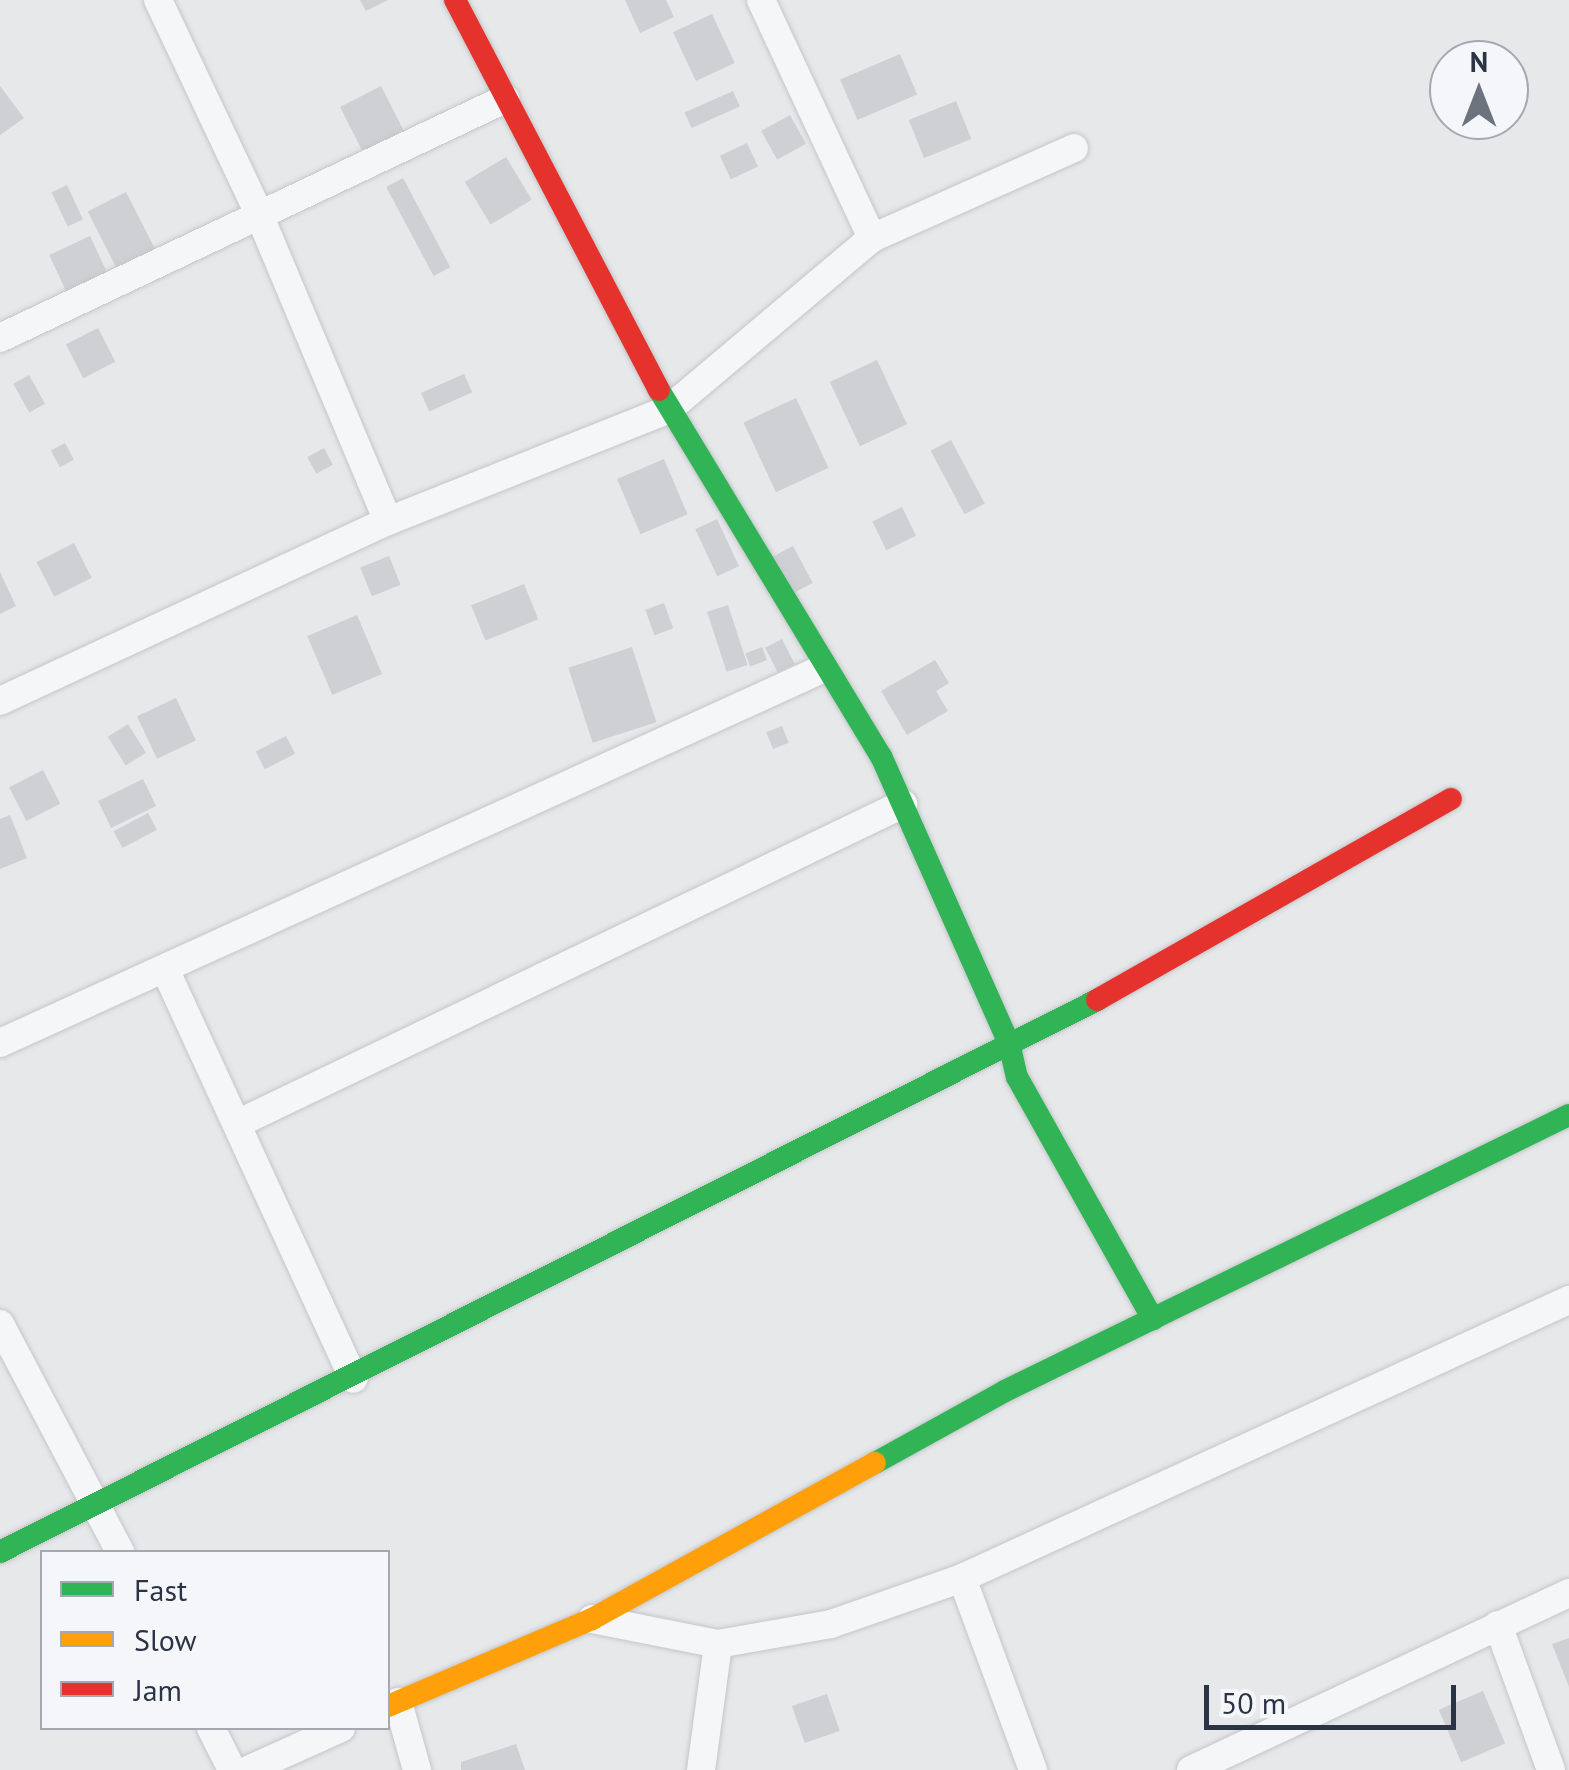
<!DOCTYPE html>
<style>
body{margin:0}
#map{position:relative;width:1569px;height:1770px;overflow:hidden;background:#e6e8ea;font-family:"PT Sans",sans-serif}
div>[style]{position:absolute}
.building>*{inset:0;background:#ced0d3;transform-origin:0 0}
.roads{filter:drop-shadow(0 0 2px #c4c6c8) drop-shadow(0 0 2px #c4c6c8)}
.street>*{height:28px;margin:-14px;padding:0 14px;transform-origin:14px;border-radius:14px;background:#f5f6f7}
.fast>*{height:22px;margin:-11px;padding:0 11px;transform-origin:11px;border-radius:11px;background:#30b455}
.slow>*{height:22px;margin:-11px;padding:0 11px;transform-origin:11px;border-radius:11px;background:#ff9f0a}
.jam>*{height:22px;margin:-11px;padding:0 11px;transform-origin:11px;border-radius:11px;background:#e5322d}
span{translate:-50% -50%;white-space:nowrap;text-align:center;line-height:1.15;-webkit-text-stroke:10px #f4f6f9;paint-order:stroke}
.legend{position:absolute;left:40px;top:1550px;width:350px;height:180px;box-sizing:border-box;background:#f4f6f9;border:2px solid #a4a8b1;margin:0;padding:12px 18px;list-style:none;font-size:30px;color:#2b3445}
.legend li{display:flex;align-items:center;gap:20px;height:50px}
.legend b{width:50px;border:2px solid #a4a8b1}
.north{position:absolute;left:1429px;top:40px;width:100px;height:100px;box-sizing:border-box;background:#f4f6f9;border:2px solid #a4a8b1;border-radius:50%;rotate:0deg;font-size:28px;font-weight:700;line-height:40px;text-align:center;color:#2b3445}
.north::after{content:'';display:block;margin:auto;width:35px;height:45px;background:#6c737f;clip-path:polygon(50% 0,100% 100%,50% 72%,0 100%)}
.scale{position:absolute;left:1204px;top:1685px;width:252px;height:45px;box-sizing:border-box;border:5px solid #2b3445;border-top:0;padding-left:12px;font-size:30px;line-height:35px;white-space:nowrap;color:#2b3445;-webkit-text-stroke:8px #f4f6f9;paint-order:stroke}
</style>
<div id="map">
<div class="building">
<div style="clip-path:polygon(360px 0,388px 0,366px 11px)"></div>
<div style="clip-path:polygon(625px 0,666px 0,674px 17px,640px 33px)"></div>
<div style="left:712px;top:14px;width:54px;height:43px;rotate:65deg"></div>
<div style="left:900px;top:54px;width:44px;height:65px;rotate:67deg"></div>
<div style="clip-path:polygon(0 86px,24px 118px,0 135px)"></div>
<div style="left:381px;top:86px;width:56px;height:46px;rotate:63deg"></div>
<div style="left:733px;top:91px;width:17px;height:53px;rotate:66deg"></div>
<div style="left:956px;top:101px;width:41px;height:51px;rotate:68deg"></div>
<div style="left:790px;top:115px;width:33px;height:33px;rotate:61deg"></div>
<div style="left:747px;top:143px;width:26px;height:30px;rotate:65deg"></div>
<div style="left:506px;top:157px;width:50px;height:48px;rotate:59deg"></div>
<div style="left:403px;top:178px;width:101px;height:19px;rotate:62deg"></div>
<div style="left:67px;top:185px;width:38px;height:17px;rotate:65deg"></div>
<div style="left:126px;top:192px;width:67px;height:43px;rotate:63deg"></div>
<div style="left:90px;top:236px;width:45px;height:45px;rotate:65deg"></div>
<div style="left:98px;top:328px;width:38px;height:36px;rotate:63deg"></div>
<div style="left:877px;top:360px;width:71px;height:52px;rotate:65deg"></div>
<div style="left:464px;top:374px;width:20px;height:47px;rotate:66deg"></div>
<div style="left:29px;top:375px;width:33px;height:18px;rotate:61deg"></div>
<div style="left:796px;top:398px;width:77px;height:58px;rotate:65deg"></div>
<div style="left:951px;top:440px;width:72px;height:23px;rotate:62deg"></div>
<div style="left:65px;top:443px;width:19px;height:16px;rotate:62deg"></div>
<div style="left:324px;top:448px;width:19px;height:19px;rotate:62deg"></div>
<div style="left:664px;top:459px;width:60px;height:51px;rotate:67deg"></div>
<div style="left:902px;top:507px;width:32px;height:33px;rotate:64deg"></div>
<div style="left:717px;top:519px;width:52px;height:24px;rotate:65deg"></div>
<div style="left:74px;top:543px;width:39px;height:42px;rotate:63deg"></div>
<div style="left:793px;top:546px;width:42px;height:24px;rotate:62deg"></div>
<div style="left:389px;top:556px;width:31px;height:31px;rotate:68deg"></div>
<div style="clip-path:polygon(0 572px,16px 606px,0 614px)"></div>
<div style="left:524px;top:584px;width:38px;height:57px;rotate:68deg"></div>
<div style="left:664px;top:603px;width:27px;height:20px;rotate:70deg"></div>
<div style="left:728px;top:605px;width:63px;height:22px;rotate:72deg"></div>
<div style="left:357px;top:615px;width:64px;height:54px;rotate:67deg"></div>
<div style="left:782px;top:639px;width:28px;height:19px;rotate:63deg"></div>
<div style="left:632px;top:647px;width:79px;height:67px;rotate:72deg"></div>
<div style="left:762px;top:647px;width:14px;height:18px;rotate:69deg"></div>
<div style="clip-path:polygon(935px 660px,949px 683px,936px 691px,948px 711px,907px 735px,881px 691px)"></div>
<div style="left:176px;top:698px;width:47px;height:43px;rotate:65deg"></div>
<div style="left:128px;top:724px;width:34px;height:24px;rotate:58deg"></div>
<div style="left:782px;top:726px;width:18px;height:17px;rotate:68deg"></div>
<div style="left:286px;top:736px;width:20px;height:34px;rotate:63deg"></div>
<div style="left:43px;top:770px;width:38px;height:38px;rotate:63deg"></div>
<div style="left:143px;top:779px;width:30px;height:50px;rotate:64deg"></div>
<div style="left:148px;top:813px;width:19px;height:39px;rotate:62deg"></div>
<div style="clip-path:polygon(10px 815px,27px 858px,0 869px,0 819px)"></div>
<div style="clip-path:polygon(1569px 1638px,1569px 1687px,1552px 1644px)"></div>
<div style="left:1483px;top:1691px;width:57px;height:48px;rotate:67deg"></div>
<div style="left:827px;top:1694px;width:39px;height:37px;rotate:71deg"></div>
<div style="clip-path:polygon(516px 1744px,525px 1770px,461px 1770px,461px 1762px)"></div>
</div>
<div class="roads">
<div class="street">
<div style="left:158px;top:0;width:234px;rotate:64.7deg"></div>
<div style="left:258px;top:212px;width:335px;rotate:67.2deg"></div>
<div style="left:761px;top:0;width:263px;rotate:65deg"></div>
<div style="left:0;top:338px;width:559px;rotate:-25.33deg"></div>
<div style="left:0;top:701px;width:428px;rotate:-24.9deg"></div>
<div style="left:388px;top:521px;width:302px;rotate:-21.7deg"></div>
<div style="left:669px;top:409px;width:265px;rotate:-40.1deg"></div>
<div style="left:872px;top:238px;width:221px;rotate:-24deg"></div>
<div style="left:165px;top:969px;width:451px;rotate:65.3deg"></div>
<div style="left:0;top:1043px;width:903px;rotate:-24.46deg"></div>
<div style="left:239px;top:1123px;width:737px;rotate:-25.66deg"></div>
<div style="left:0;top:1324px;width:258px;rotate:62.2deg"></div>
<div style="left:962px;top:1578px;width:205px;rotate:69.7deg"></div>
<div style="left:592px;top:1619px;width:128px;rotate:11.2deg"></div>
<div style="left:718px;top:1644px;width:115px;rotate:-10deg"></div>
<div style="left:831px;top:1624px;width:139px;rotate:-19.3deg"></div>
<div style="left:962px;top:1578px;width:668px;rotate:-24.61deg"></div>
<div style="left:1498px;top:1625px;width:154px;rotate:69.9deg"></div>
<div style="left:398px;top:1702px;width:71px;rotate:74.4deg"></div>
<div style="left:211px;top:1728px;width:47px;rotate:63.4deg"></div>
<div style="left:248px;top:1770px;width:102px;rotate:-24.3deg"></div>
<div style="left:701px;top:1770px;width:127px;rotate:-82.3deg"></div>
<div style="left:1191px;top:1770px;width:417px;rotate:-25.1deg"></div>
</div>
<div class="fast">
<div style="left:659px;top:390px;width:428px;rotate:58.8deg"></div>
<div style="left:881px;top:756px;width:314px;rotate:66deg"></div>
<div style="left:1009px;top:1043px;width:35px;rotate:77deg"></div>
<div style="left:1017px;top:1077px;width:278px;rotate:60.7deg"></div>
<div style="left:875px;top:1463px;width:149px;rotate:-29deg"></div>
<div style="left:1005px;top:1391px;width:628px;rotate:-26.08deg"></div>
<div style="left:0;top:1552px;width:1228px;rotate:-26.71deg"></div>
</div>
<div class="slow">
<div style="left:388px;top:1706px;width:222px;rotate:-23.1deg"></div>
<div style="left:592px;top:1619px;width:323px;rotate:-28.9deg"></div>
</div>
<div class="jam">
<div style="left:455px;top:0;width:440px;rotate:62.4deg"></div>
<div style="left:1097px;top:1000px;width:407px;rotate:-29.6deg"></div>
</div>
</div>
<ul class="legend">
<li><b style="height:12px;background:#30b455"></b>Fast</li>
<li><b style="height:12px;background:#ff9f0a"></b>Slow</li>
<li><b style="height:12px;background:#e5322d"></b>Jam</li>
</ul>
<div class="north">N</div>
<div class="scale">50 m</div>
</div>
